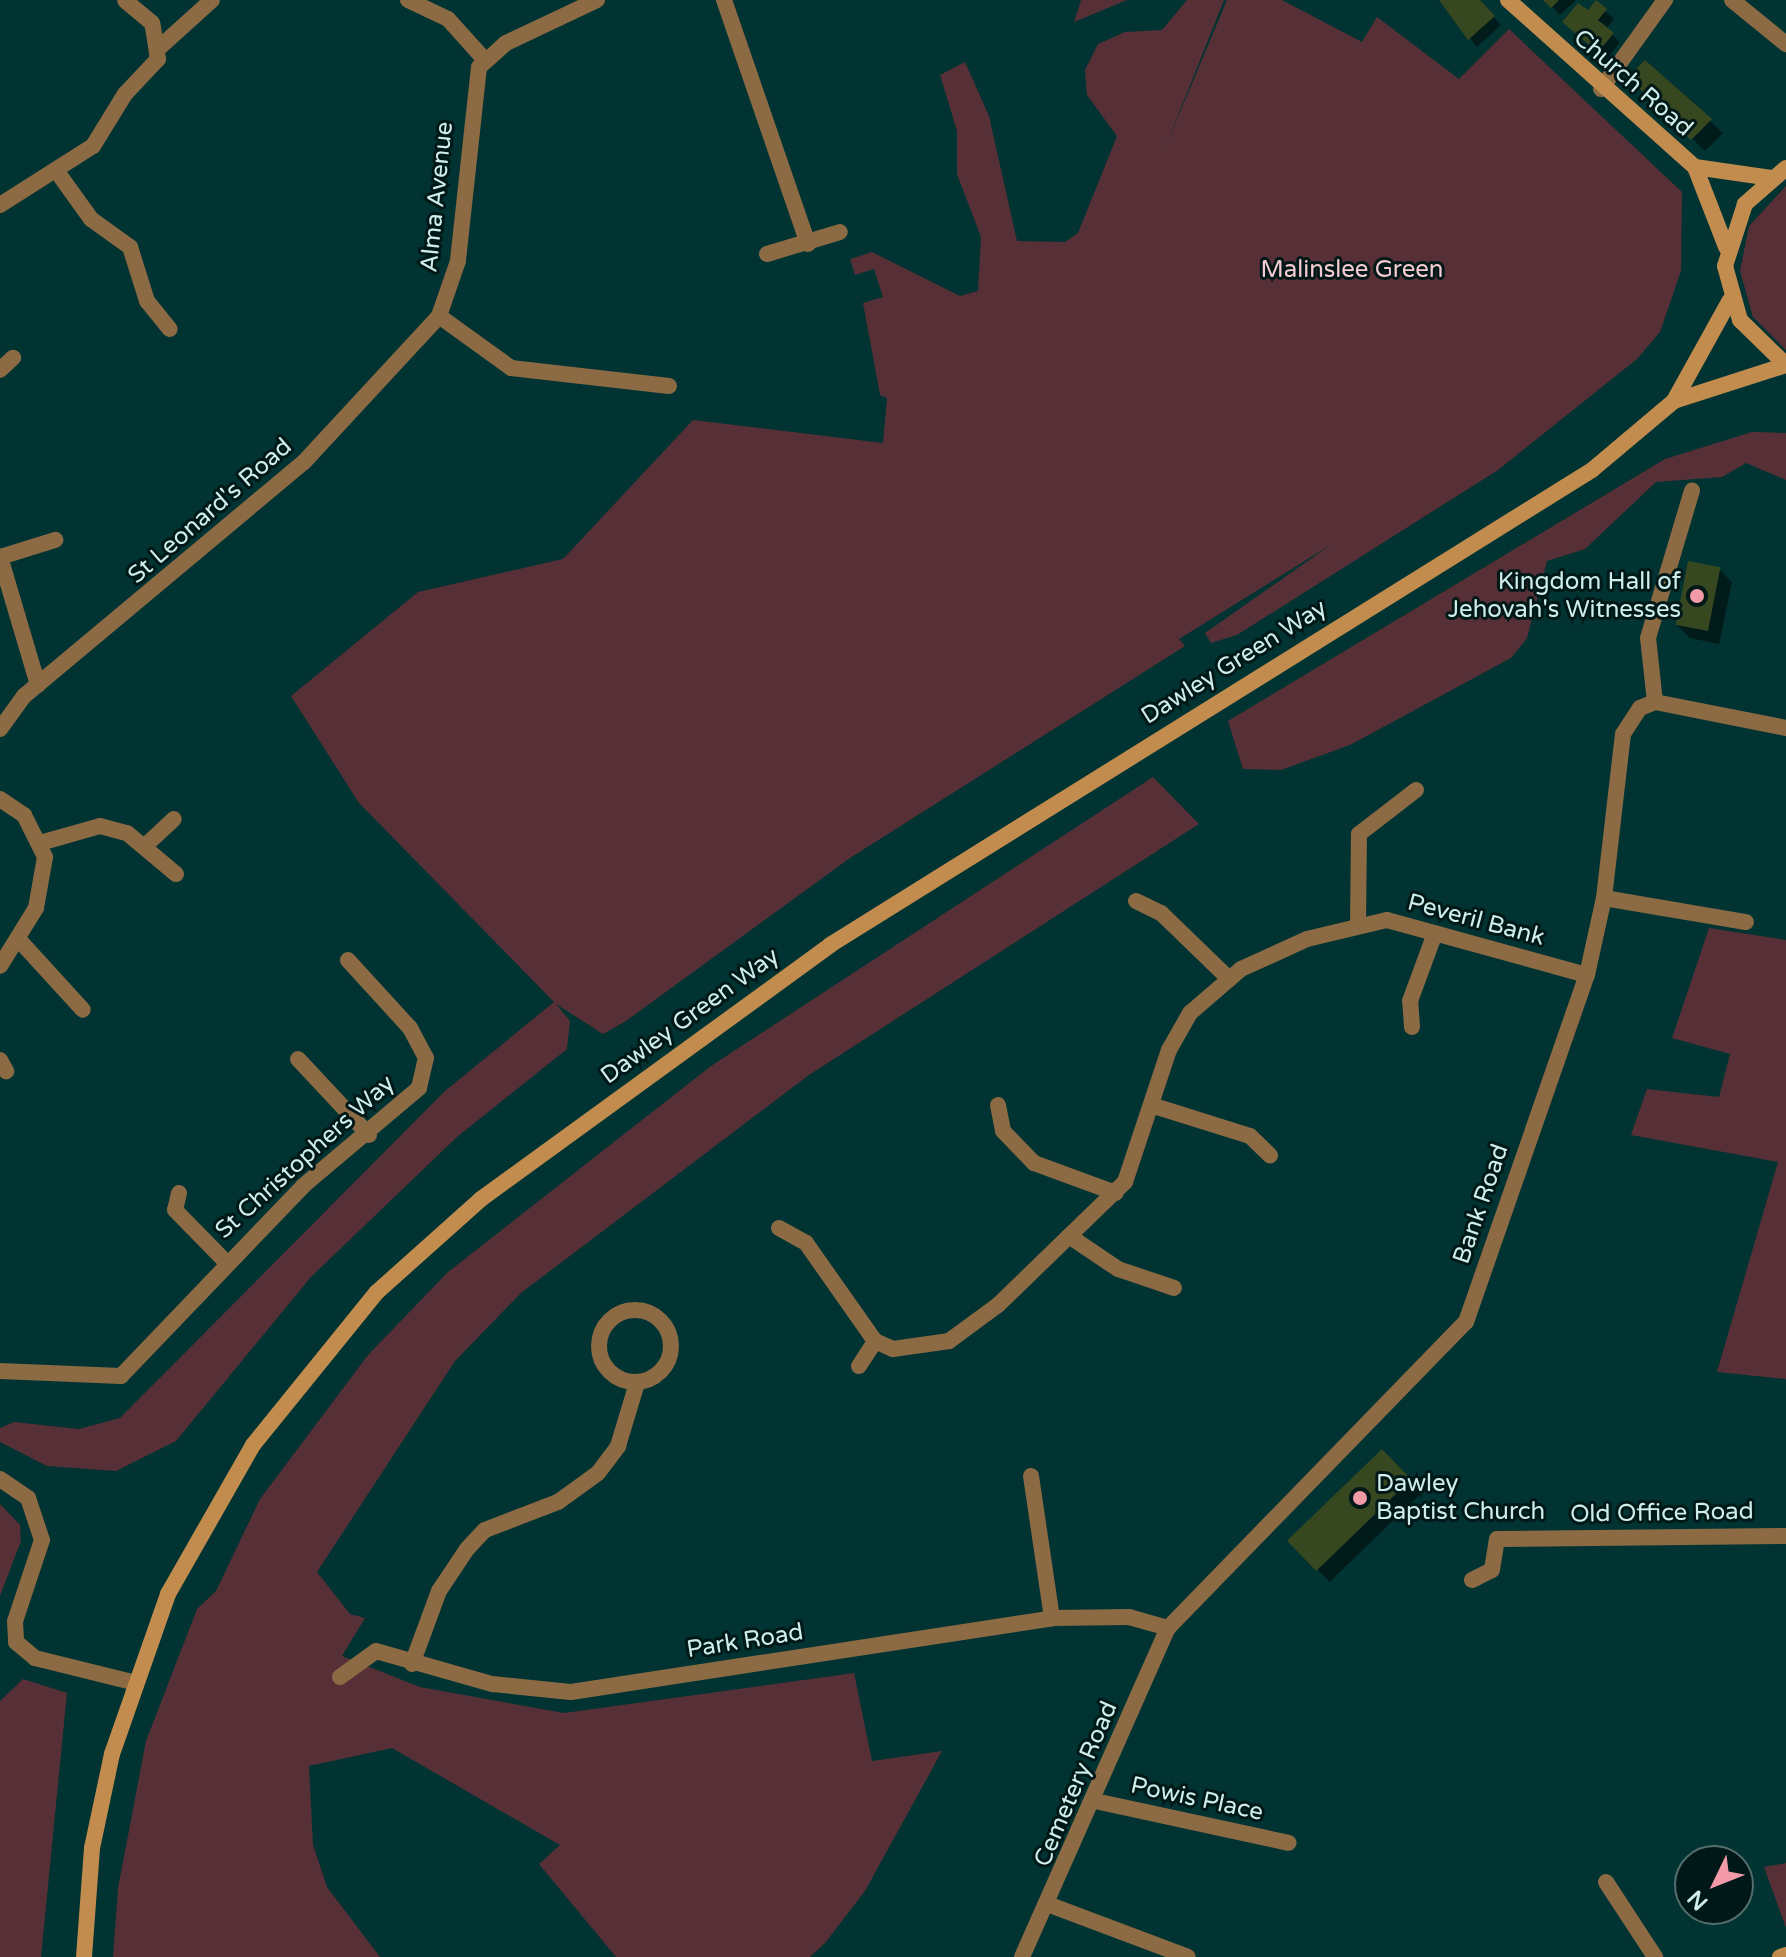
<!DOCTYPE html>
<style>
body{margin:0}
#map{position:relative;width:1786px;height:1957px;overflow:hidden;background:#003331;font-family:"Varela Round",sans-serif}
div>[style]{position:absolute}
.green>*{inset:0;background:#563036}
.shadow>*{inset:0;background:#0007;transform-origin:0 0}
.building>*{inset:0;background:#374821;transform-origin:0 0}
.street>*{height:16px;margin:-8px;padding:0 8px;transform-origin:8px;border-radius:8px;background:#8b6a44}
.street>.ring{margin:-8px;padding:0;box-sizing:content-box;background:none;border:16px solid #8b6a44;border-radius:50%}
.secondary>*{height:16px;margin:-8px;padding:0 8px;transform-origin:8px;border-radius:8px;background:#c18c4e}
.dots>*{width:22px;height:22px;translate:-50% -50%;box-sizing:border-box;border:4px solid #001817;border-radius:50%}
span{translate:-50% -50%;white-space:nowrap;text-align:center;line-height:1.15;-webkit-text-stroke:6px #001817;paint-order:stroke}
.street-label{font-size:24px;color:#cfeeeb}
.park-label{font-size:24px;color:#f6cbd1}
.poi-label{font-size:24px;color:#cfeeeb}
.right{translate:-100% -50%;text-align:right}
.left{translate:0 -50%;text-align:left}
.north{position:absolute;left:1674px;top:1845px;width:80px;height:80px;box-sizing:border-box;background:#001817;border:2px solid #536e6c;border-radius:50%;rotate:227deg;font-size:22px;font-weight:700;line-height:32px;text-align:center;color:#cfeeeb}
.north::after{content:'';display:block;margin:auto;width:28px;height:36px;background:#f39aa9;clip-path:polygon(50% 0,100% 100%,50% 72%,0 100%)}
</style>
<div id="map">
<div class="green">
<div style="clip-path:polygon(1081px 0,1127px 0,1074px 22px)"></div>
<div style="clip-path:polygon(1187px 0,1224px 0,1165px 148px,1227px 0,1282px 0,1362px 42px,1377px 17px,1459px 79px,1509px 29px,1682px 192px,1681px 271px,1660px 332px,1637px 359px,1498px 470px,1237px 635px,1211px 643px,1205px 633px,1332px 544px,1179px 639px,1185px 646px,850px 858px,626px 1021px,603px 1034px,556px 1004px,570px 1021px,567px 1049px,457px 1137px,311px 1277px,176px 1441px,116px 1471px,47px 1466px,0 1442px,0 1428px,14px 1422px,79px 1429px,120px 1418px,445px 1091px,554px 1002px,359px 803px,291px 696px,418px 592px,563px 559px,693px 420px,883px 443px,887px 398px,880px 395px,863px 303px,883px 297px,874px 269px,855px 275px,850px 259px,872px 252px,960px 296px,978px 291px,981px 237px,957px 174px,957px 131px,940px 75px,965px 62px,989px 116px,1017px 241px,1065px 242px,1078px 233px,1117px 136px,1087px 95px,1085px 70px,1098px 44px,1125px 32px,1162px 30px)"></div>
<div style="clip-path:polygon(1786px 186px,1786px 350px,1753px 317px,1740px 271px,1749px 226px)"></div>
<div style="clip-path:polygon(1752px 432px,1786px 433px,1786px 480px,1746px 463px,1722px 477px,1656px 482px,1585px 549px,1547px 561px,1527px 638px,1511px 658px,1350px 745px,1281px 770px,1243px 769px,1228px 721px,1665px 459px)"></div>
<div style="clip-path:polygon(1153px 777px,1199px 824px,809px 1075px,521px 1293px,455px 1361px,317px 1572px,350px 1614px,365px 1618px,342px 1656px,420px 1687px,564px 1713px,854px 1673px,872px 1761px,942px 1751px,865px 1891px,825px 1943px,810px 1957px,616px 1957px,539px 1864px,560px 1845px,392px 1748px,309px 1766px,313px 1845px,327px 1887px,380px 1957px,113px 1957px,118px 1888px,146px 1741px,197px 1609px,216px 1591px,260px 1499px,368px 1355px,448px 1272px,711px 1066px)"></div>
<div style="clip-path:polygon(1709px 928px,1786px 940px,1786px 1379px,1717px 1372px,1778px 1162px,1631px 1135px,1647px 1089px,1719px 1097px,1730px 1054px,1672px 1038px)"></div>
<div style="clip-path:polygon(0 1504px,20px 1525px,21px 1541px,0 1596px)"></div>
<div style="clip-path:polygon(23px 1679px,67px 1693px,41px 1957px,0 1957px,0 1701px)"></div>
<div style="clip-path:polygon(1786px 1863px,1786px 1928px,1764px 1867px)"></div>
</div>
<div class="shadow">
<div style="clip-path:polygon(1442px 0,1479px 0,1501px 25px,1477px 47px)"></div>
<div style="clip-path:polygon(1546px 0,1576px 0,1560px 15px)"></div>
<div style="clip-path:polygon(1596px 3px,1614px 19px,1606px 29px,1620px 42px,1608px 58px,1573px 30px)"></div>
<div style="clip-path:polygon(1645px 63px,1723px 133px,1705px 151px,1630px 77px)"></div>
<div style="clip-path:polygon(1719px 569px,1732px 582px,1719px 644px,1690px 638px,1677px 625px)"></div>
<div style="left:1382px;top:1452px;width:57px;height:128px;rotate:46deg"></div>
</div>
<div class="building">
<div style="clip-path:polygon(1439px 0,1480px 0,1495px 16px,1468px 40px)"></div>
<div style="clip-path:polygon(1543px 0,1559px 0,1551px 8px)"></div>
<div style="clip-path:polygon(1596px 0,1607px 9px,1598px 20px,1614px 33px,1598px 52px,1562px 22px,1578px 3px,1588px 10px)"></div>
<div style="clip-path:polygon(1645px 60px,1712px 119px,1691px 140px,1628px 77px)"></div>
<div style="left:1688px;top:561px;width:33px;height:65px;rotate:11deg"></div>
<div style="left:1382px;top:1449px;width:42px;height:132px;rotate:46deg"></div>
</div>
<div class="street">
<div style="left:408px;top:0;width:44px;rotate:25.4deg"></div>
<div style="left:448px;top:19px;width:54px;rotate:48deg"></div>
<div style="left:597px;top:0;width:101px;rotate:154.7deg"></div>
<div style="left:506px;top:43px;width:36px;rotate:138deg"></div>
<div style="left:479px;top:67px;width:195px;rotate:96.2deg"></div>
<div style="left:458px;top:261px;width:58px;rotate:109.1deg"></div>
<div style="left:439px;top:316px;width:89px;rotate:35.8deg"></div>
<div style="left:511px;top:368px;width:159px;rotate:6.5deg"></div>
<div style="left:724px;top:0;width:258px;rotate:71deg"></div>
<div style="left:1732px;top:0;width:70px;rotate:39.2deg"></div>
<div style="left:160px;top:47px;width:70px;rotate:-42.1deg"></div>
<div style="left:1601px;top:89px;width:110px;rotate:-54.3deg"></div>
<div style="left:58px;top:173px;width:57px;rotate:54.3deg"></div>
<div style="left:91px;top:219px;width:48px;rotate:35.7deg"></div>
<div style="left:130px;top:247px;width:57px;rotate:72.5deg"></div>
<div style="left:147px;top:301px;width:36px;rotate:51deg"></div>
<div style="left:0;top:205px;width:110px;rotate:-32.4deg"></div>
<div style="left:93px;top:146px;width:61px;rotate:-58.4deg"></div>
<div style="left:125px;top:94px;width:48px;rotate:-46.7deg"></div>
<div style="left:158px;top:59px;width:36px;rotate:-99deg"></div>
<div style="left:152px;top:23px;width:35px;rotate:-140deg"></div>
<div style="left:767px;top:254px;width:76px;rotate:-16.8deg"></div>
<div style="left:0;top:370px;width:18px;rotate:-43deg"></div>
<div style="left:38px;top:685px;width:134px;rotate:-106.5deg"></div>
<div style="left:0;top:557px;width:58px;rotate:-17.2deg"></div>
<div style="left:1655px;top:702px;width:64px;rotate:-96.2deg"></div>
<div style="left:1648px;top:638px;width:154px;rotate:-73.4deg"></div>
<div style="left:0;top:729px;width:41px;rotate:-54deg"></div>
<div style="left:24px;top:696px;width:365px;rotate:-39.9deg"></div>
<div style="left:304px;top:462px;width:199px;rotate:-47.2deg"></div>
<div style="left:0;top:799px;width:29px;rotate:34deg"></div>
<div style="left:24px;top:815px;width:47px;rotate:63.4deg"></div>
<div style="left:45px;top:857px;width:52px;rotate:100deg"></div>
<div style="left:36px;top:908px;width:68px;rotate:121.8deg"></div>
<div style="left:40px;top:843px;width:62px;rotate:-15.8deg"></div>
<div style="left:100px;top:826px;width:28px;rotate:15deg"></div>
<div style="left:127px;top:833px;width:64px;rotate:39.9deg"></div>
<div style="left:146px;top:845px;width:38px;rotate:-43deg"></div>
<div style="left:1604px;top:898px;width:144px;rotate:9.6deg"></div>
<div style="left:1136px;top:901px;width:28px;rotate:26deg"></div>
<div style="left:1161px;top:913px;width:95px;rotate:44.1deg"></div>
<div style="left:1358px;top:926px;width:92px;rotate:-89.4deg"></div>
<div style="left:1359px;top:834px;width:72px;rotate:-37.7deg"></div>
<div style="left:20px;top:941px;width:93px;rotate:47.6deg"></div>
<div style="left:1412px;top:1027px;width:26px;rotate:-94deg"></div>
<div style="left:1410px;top:1001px;width:72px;rotate:-69.8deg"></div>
<div style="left:298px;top:1059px;width:104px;rotate:46.9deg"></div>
<div style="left:0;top:1060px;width:13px;rotate:61deg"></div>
<div style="left:998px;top:1105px;width:26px;rotate:79deg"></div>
<div style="left:1003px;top:1131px;width:45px;rotate:45.9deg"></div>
<div style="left:1034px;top:1163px;width:87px;rotate:20.1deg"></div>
<div style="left:1151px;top:1105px;width:104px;rotate:17.4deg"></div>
<div style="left:1250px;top:1136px;width:28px;rotate:44deg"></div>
<div style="left:179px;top:1193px;width:17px;rotate:103deg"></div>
<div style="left:175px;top:1210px;width:71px;rotate:45.6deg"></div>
<div style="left:779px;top:1228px;width:31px;rotate:29deg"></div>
<div style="left:806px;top:1243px;width:120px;rotate:54.9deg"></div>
<div style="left:875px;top:1341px;width:20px;rotate:24deg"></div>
<div style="left:893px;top:1349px;width:57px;rotate:-8.1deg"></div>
<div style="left:949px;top:1341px;width:61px;rotate:-36.3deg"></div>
<div style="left:998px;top:1305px;width:177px;rotate:-44.1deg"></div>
<div style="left:1125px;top:1182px;width:139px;rotate:-71.6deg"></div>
<div style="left:1169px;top:1050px;width:43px;rotate:-60.4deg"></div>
<div style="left:1190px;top:1013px;width:67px;rotate:-40.8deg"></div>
<div style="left:1241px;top:969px;width:72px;rotate:-24.4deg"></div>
<div style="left:1307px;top:939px;width:82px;rotate:-13.4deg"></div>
<div style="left:1387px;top:920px;width:207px;rotate:15.4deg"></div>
<div style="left:1069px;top:1236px;width:59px;rotate:34deg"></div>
<div style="left:1118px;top:1269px;width:59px;rotate:18.7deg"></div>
<div class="ring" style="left:599px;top:1310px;width:56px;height:56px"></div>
<div style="left:859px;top:1366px;width:30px;rotate:-57deg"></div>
<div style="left:0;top:1371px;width:121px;rotate:2.4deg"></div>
<div style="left:121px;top:1376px;width:263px;rotate:-46.2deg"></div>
<div style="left:303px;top:1186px;width:152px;rotate:-40.2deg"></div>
<div style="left:419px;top:1088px;width:31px;rotate:-77deg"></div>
<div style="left:426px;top:1058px;width:34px;rotate:-118deg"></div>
<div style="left:410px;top:1028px;width:92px;rotate:-132.4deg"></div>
<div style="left:1031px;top:1476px;width:144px;rotate:81.6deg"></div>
<div style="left:0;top:1479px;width:34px;rotate:34deg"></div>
<div style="left:28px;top:1498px;width:44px;rotate:71.6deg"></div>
<div style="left:42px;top:1540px;width:85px;rotate:108.4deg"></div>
<div style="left:15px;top:1621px;width:21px;rotate:87deg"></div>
<div style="left:16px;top:1642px;width:25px;rotate:40deg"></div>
<div style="left:35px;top:1658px;width:100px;rotate:13.9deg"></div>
<div style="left:1472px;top:1580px;width:22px;rotate:-27deg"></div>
<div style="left:1492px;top:1570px;width:31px;rotate:-81deg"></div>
<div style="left:1497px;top:1539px;width:289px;rotate:-0.6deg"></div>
<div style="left:412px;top:1664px;width:78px;rotate:-69.7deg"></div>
<div style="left:439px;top:1591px;width:50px;rotate:-56.3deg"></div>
<div style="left:467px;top:1549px;width:26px;rotate:-47deg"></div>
<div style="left:485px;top:1530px;width:78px;rotate:-21deg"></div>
<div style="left:558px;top:1502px;width:49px;rotate:-35.9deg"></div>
<div style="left:598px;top:1473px;width:34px;rotate:-53deg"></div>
<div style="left:618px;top:1446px;width:66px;rotate:-73.2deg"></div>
<div style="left:340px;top:1677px;width:44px;rotate:-35.8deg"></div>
<div style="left:376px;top:1651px;width:121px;rotate:15.9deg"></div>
<div style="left:492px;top:1684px;width:79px;rotate:5.8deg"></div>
<div style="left:571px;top:1692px;width:487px;rotate:-8.7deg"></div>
<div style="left:1052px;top:1618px;width:77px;rotate:-0.7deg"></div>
<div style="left:1129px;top:1617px;width:41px;rotate:15.8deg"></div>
<div style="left:1095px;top:1801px;width:198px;rotate:12.2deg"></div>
<div style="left:1606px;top:1882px;width:90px;rotate:56.8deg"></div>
<div style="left:1050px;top:1905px;width:147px;rotate:20.6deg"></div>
<div style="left:1022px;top:1957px;width:360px;rotate:-66.1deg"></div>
<div style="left:1168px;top:1628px;width:427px;rotate:-45.8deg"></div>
<div style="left:1466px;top:1322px;width:367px;rotate:-70.8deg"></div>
<div style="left:1587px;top:975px;width:79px;rotate:-77.6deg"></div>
<div style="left:1604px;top:898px;width:165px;rotate:-83.4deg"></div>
<div style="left:1623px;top:734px;width:31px;rotate:-57deg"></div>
<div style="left:1640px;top:708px;width:16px;rotate:-22deg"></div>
<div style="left:1655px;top:702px;width:134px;rotate:11.2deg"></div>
</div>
<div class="secondary">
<div style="left:1508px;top:0;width:251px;rotate:41.8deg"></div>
<div style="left:1695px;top:167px;width:86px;rotate:68.8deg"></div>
<div style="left:1695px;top:167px;width:77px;rotate:8.2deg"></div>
<div style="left:1786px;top:168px;width:55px;rotate:138.7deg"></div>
<div style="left:1745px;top:204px;width:65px;rotate:107.9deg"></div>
<div style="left:1725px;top:266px;width:56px;rotate:74.5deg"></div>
<div style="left:1740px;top:320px;width:64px;rotate:44.4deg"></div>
<div style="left:1674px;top:401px;width:115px;rotate:-61deg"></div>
<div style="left:84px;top:1957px;width:109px;rotate:-85.8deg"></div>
<div style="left:92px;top:1848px;width:96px;rotate:-78deg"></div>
<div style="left:112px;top:1754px;width:170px;rotate:-70.7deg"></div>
<div style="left:168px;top:1594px;width:172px;rotate:-60.3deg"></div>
<div style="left:253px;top:1445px;width:197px;rotate:-51deg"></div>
<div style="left:377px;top:1292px;width:140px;rotate:-41.8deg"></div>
<div style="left:481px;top:1199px;width:432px;rotate:-36deg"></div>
<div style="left:830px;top:945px;width:898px;rotate:-31.94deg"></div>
<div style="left:1592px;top:470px;width:107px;rotate:-40.1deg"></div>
<div style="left:1674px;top:401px;width:118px;rotate:-17.8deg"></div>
<div style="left:1780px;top:1957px;width:6px;rotate:-18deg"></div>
</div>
<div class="dots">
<div style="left:1697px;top:596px;background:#f39aa9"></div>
<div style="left:1360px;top:1498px;background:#f39aa9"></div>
</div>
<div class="street-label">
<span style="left:1633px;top:83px;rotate:41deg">Church Road</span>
<span style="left:437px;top:197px;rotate:-84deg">Alma Avenue</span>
<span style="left:210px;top:511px;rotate:-41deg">St Leonard's Road</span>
<span style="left:1234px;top:662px;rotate:-32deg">Dawley Green Way</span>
<span style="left:1476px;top:920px;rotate:15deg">Peveril Bank</span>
<span style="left:690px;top:1016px;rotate:-36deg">Dawley Green Way</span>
<span style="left:305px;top:1157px;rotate:-42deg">St Christophers Way</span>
<span style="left:1481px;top:1204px;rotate:-71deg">Bank Road</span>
<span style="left:1662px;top:1513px;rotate:-1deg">Old Office Road</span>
<span style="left:745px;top:1641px;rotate:-9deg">Park Road</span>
<span style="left:1076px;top:1784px;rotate:-67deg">Cemetery Road</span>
<span style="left:1197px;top:1799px;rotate:12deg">Powis Place</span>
</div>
<div class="park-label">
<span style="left:1352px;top:270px">Malinslee Green</span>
</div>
<div class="poi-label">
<span class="right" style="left:1681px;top:596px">Kingdom Hall of<br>Jehovah's Witnesses</span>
<span class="left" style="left:1376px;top:1498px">Dawley<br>Baptist Church</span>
</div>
<div class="north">N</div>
</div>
